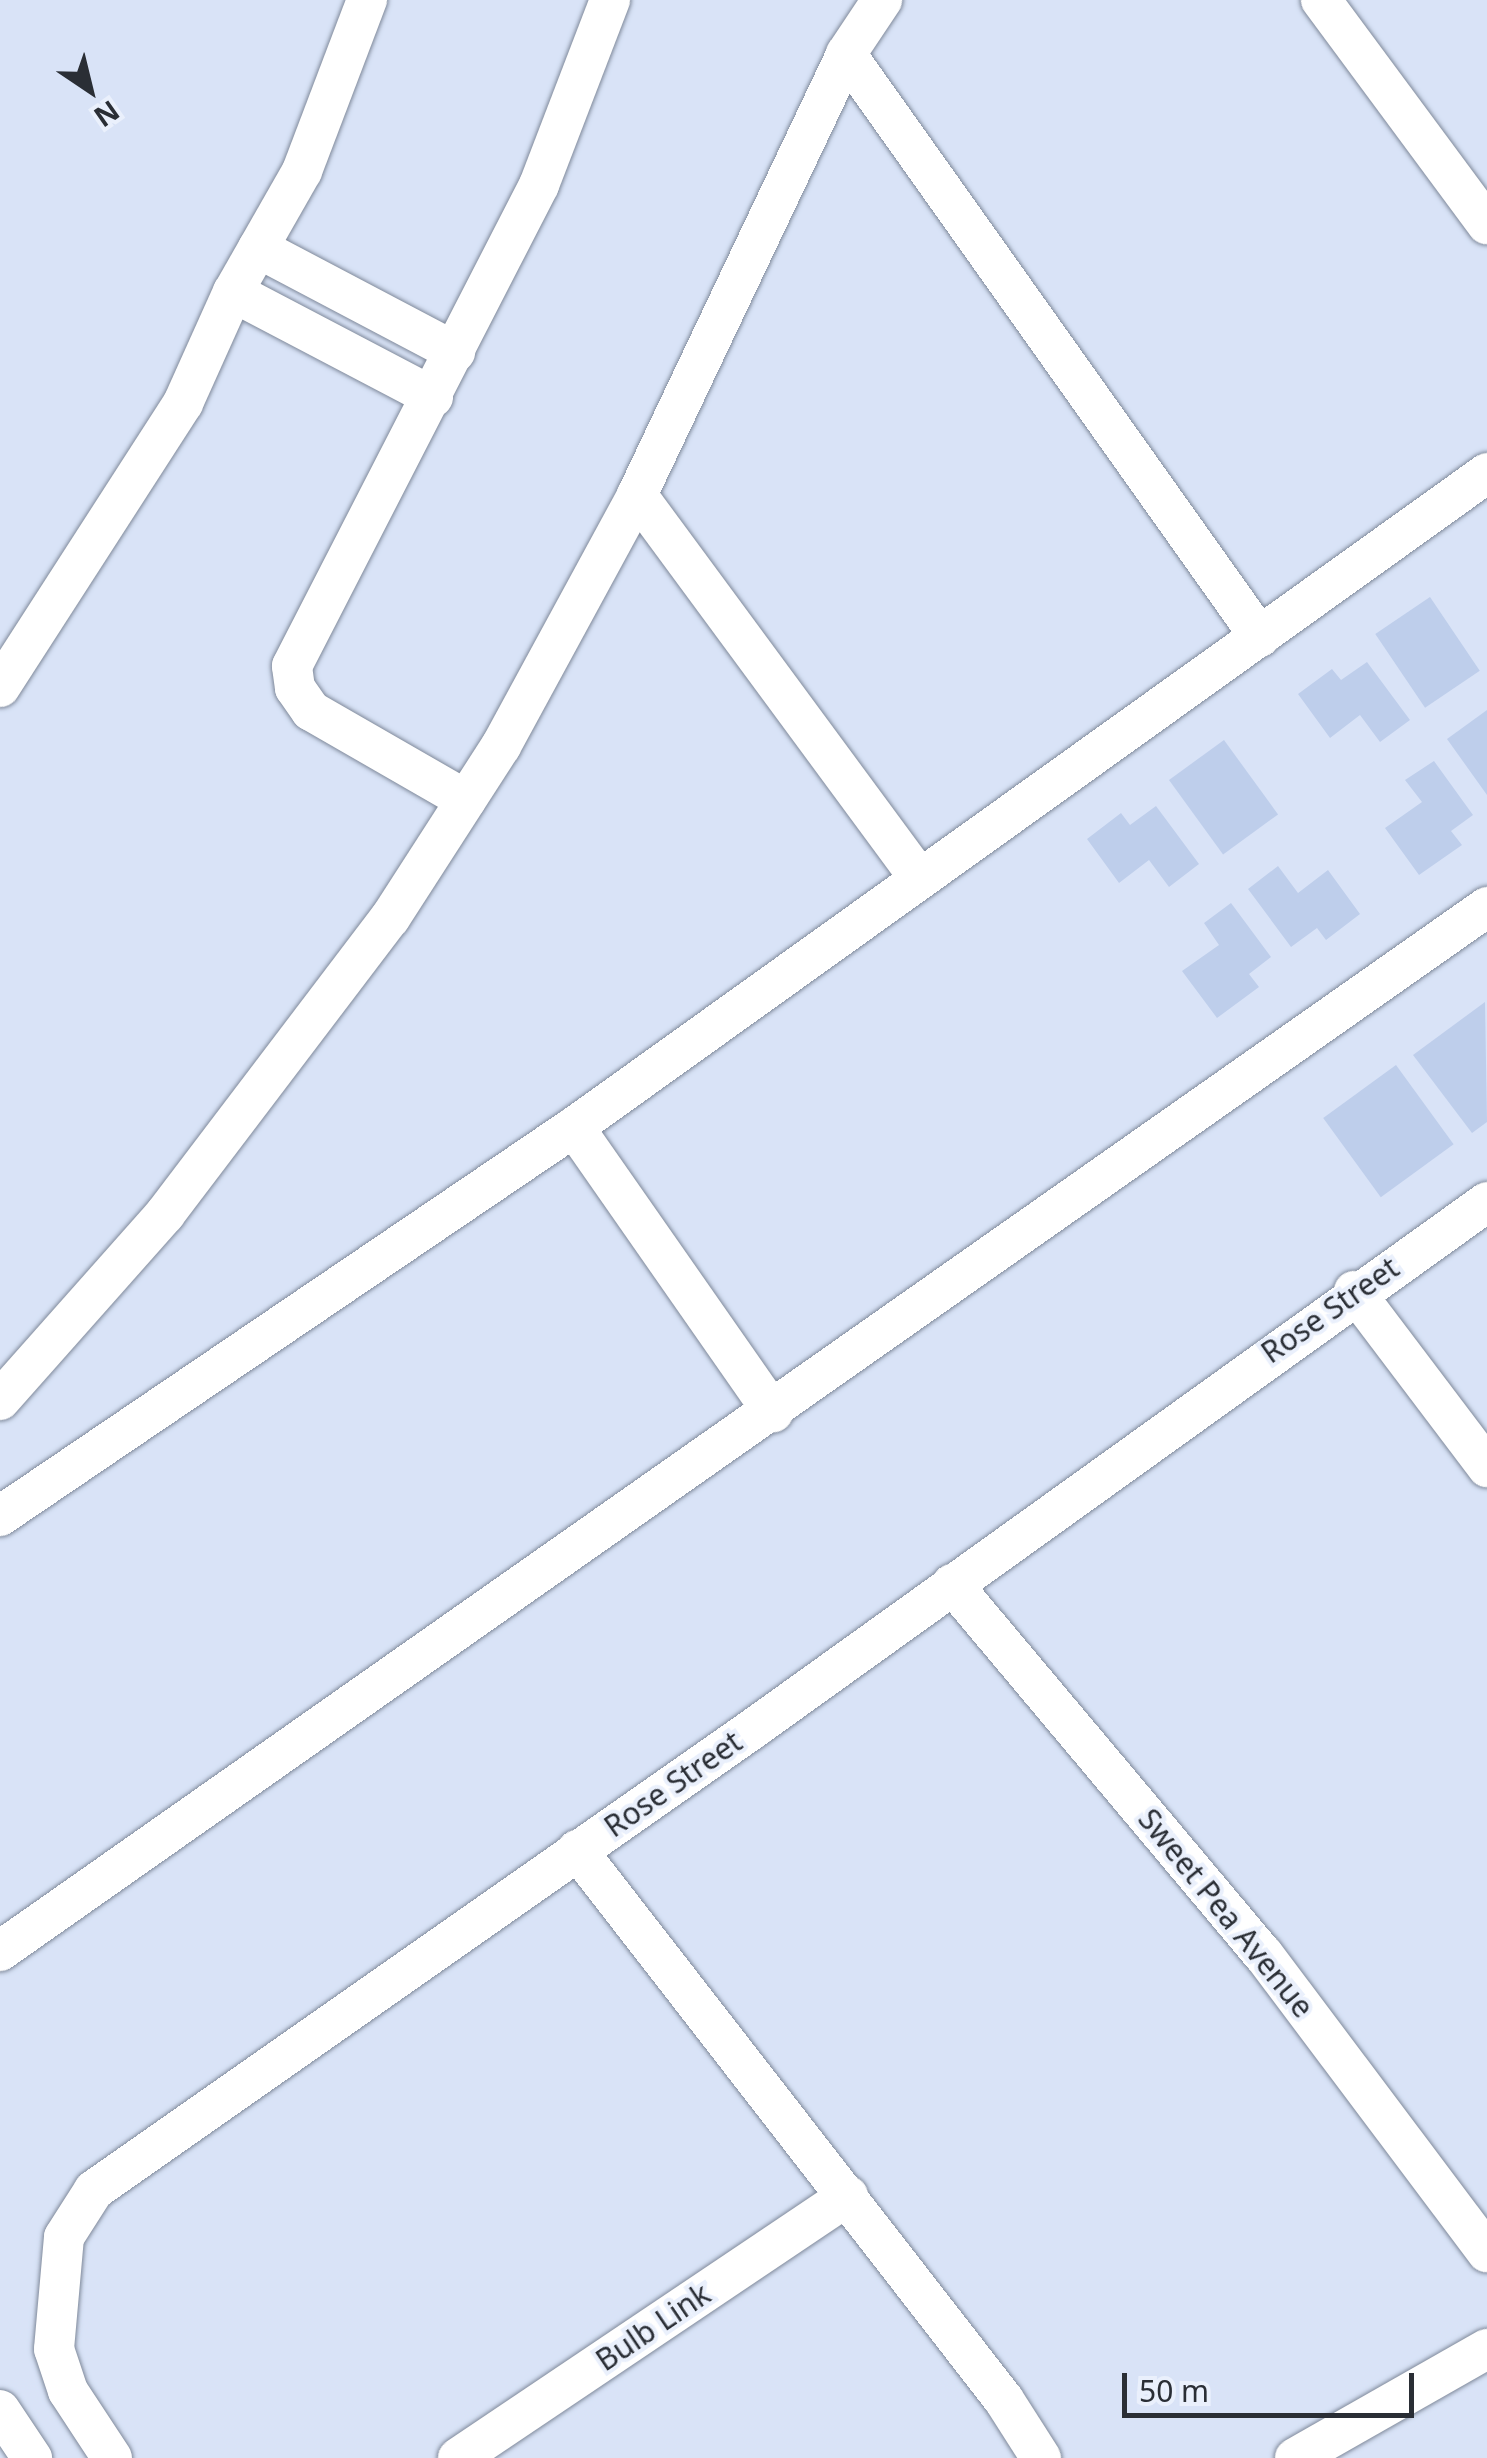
<!DOCTYPE html>
<style>
body{margin:0}
#map{position:relative;width:1487px;height:2458px;overflow:hidden;background:#d9e3f7;font-family:"Noto Sans",sans-serif}
div>[style]{position:absolute}
.building>*{inset:0;background:#beceeb;transform-origin:0 0}
.roads{filter:drop-shadow(0 0 2px #7f899a) drop-shadow(0 0 2px #7f899a)}
.street>*{height:40px;margin:-20px;padding:0 20px;transform-origin:20px;border-radius:20px;background:#fff}
span{translate:-50% -50%;white-space:nowrap;text-align:center;line-height:1.15;-webkit-text-stroke:8px #eaf0fc;paint-order:stroke}
.street-label{font-size:30px;color:#2a2e35}
.north{position:absolute;left:40px;top:40px;width:100px;height:100px;-webkit-text-stroke:8px #eaf0fc;paint-order:stroke;rotate:145deg;font-size:28px;font-weight:700;line-height:40px;text-align:center;color:#2a2e35}
.north::after{content:'';display:block;margin:auto;width:35px;height:45px;background:#2a2e35;clip-path:polygon(50% 0,100% 100%,50% 72%,0 100%)}
.scale{position:absolute;left:1122px;top:2373px;width:292px;height:45px;box-sizing:border-box;border:5px solid #2a2e35;border-top:0;padding-left:12px;font-size:30px;line-height:35px;white-space:nowrap;color:#2a2e35;-webkit-text-stroke:8px #eaf0fc;paint-order:stroke}
</style>
<div id="map">
<div class="building">
<div style="left:1430px;top:597px;width:89px;height:66px;rotate:56deg"></div>
<div style="clip-path:polygon(1367px 662px,1410px 720px,1380px 742px,1360px 715px,1330px 738px,1298px 694px,1332px 669px,1341px 680px)"></div>
<div style="clip-path:polygon(1487px 710px,1487px 795px,1447px 739px)"></div>
<div style="left:1224px;top:740px;width:92px;height:68px;rotate:54deg"></div>
<div style="clip-path:polygon(1434px 761px,1473px 815px,1451px 831px,1462px 845px,1419px 875px,1385px 828px,1422px 802px,1405px 780px)"></div>
<div style="clip-path:polygon(1156px 806px,1199px 864px,1169px 887px,1149px 860px,1119px 883px,1087px 839px,1121px 813px,1130px 825px)"></div>
<div style="clip-path:polygon(1278px 866px,1298px 893px,1328px 870px,1360px 914px,1326px 940px,1317px 928px,1291px 947px,1248px 889px)"></div>
<div style="clip-path:polygon(1231px 903px,1271px 957px,1249px 974px,1259px 987px,1217px 1018px,1182px 971px,1219px 945px,1204px 923px)"></div>
<div style="clip-path:polygon(1485px 1002px,1487px 1122px,1472px 1133px,1413px 1055px)"></div>
<div style="left:1396px;top:1065px;width:98px;height:90px;rotate:54deg"></div>
</div>
<div class="roads">
<div class="street">
<div style="left:1321px;top:0;width:279px;rotate:53.5deg"></div>
<div style="left:846px;top:54px;width:715px;rotate:54.62deg"></div>
<div style="left:258px;top:248px;width:223px;rotate:27.8deg"></div>
<div style="left:233px;top:292px;width:226px;rotate:27.7deg"></div>
<div style="left:637px;top:495px;width:472px;rotate:53.6deg"></div>
<div style="left:0;top:687px;width:338px;rotate:-57.2deg"></div>
<div style="left:183px;top:403px;width:122px;rotate:-65.8deg"></div>
<div style="left:233px;top:292px;width:139px;rotate:-60.3deg"></div>
<div style="left:302px;top:171px;width:183px;rotate:-69.2deg"></div>
<div style="left:466px;top:800px;width:179px;rotate:-150.1deg"></div>
<div style="left:311px;top:711px;width:28px;rotate:-125deg"></div>
<div style="left:295px;top:688px;width:22px;rotate:-98deg"></div>
<div style="left:292px;top:666px;width:541px;rotate:-62.82deg"></div>
<div style="left:539px;top:185px;width:198px;rotate:-69deg"></div>
<div style="left:574px;top:1127px;width:348px;rotate:55.1deg"></div>
<div style="left:1354px;top:1291px;width:221px;rotate:52.9deg"></div>
<div style="left:0;top:1400px;width:249px;rotate:-48.4deg"></div>
<div style="left:165px;top:1214px;width:372px;rotate:-52.8deg"></div>
<div style="left:390px;top:918px;width:205px;rotate:-57.2deg"></div>
<div style="left:501px;top:746px;width:285px;rotate:-61.5deg"></div>
<div style="left:637px;top:495px;width:488px;rotate:-64.6deg"></div>
<div style="left:846px;top:54px;width:65px;rotate:-56.3deg"></div>
<div style="left:0;top:1516px;width:693px;rotate:-34.13deg"></div>
<div style="left:574px;top:1127px;width:1123px;rotate:-35.61deg"></div>
<div style="left:952px;top:1584px;width:483px;rotate:50deg"></div>
<div style="left:1263px;top:1954px;width:373px;rotate:53.1deg"></div>
<div style="left:577px;top:1850px;width:696px;rotate:52.18deg"></div>
<div style="left:1004px;top:2400px;width:69px;rotate:57.5deg"></div>
<div style="left:0;top:1951px;width:1817px;rotate:-35.07deg"></div>
<div style="left:0;top:2410px;width:58px;rotate:56.3deg"></div>
<div style="left:112px;top:2458px;width:80px;rotate:-123.3deg"></div>
<div style="left:68px;top:2391px;width:44px;rotate:-108.4deg"></div>
<div style="left:54px;top:2349px;width:112px;rotate:-84.9deg"></div>
<div style="left:64px;top:2237px;width:56px;rotate:-57.4deg"></div>
<div style="left:94px;top:2190px;width:806px;rotate:-34.99deg"></div>
<div style="left:754px;top:1728px;width:902px;rotate:-35.66deg"></div>
<div style="left:458px;top:2458px;width:470px;rotate:-33.9deg"></div>
<div style="left:1295px;top:2458px;width:221px;rotate:-29.6deg"></div>
</div>
</div>
<div class="street-label">
<span style="left:1330px;top:1310px;rotate:-35deg">Rose Street</span>
<span style="left:673px;top:1784px;rotate:-35deg">Rose Street</span>
<span style="left:1226px;top:1913px;rotate:51deg">Sweet Pea Avenue</span>
<span style="left:653px;top:2327px;rotate:-34deg">Bulb Link</span>
</div>
<div class="north">N</div>
<div class="scale">50 m</div>
</div>
